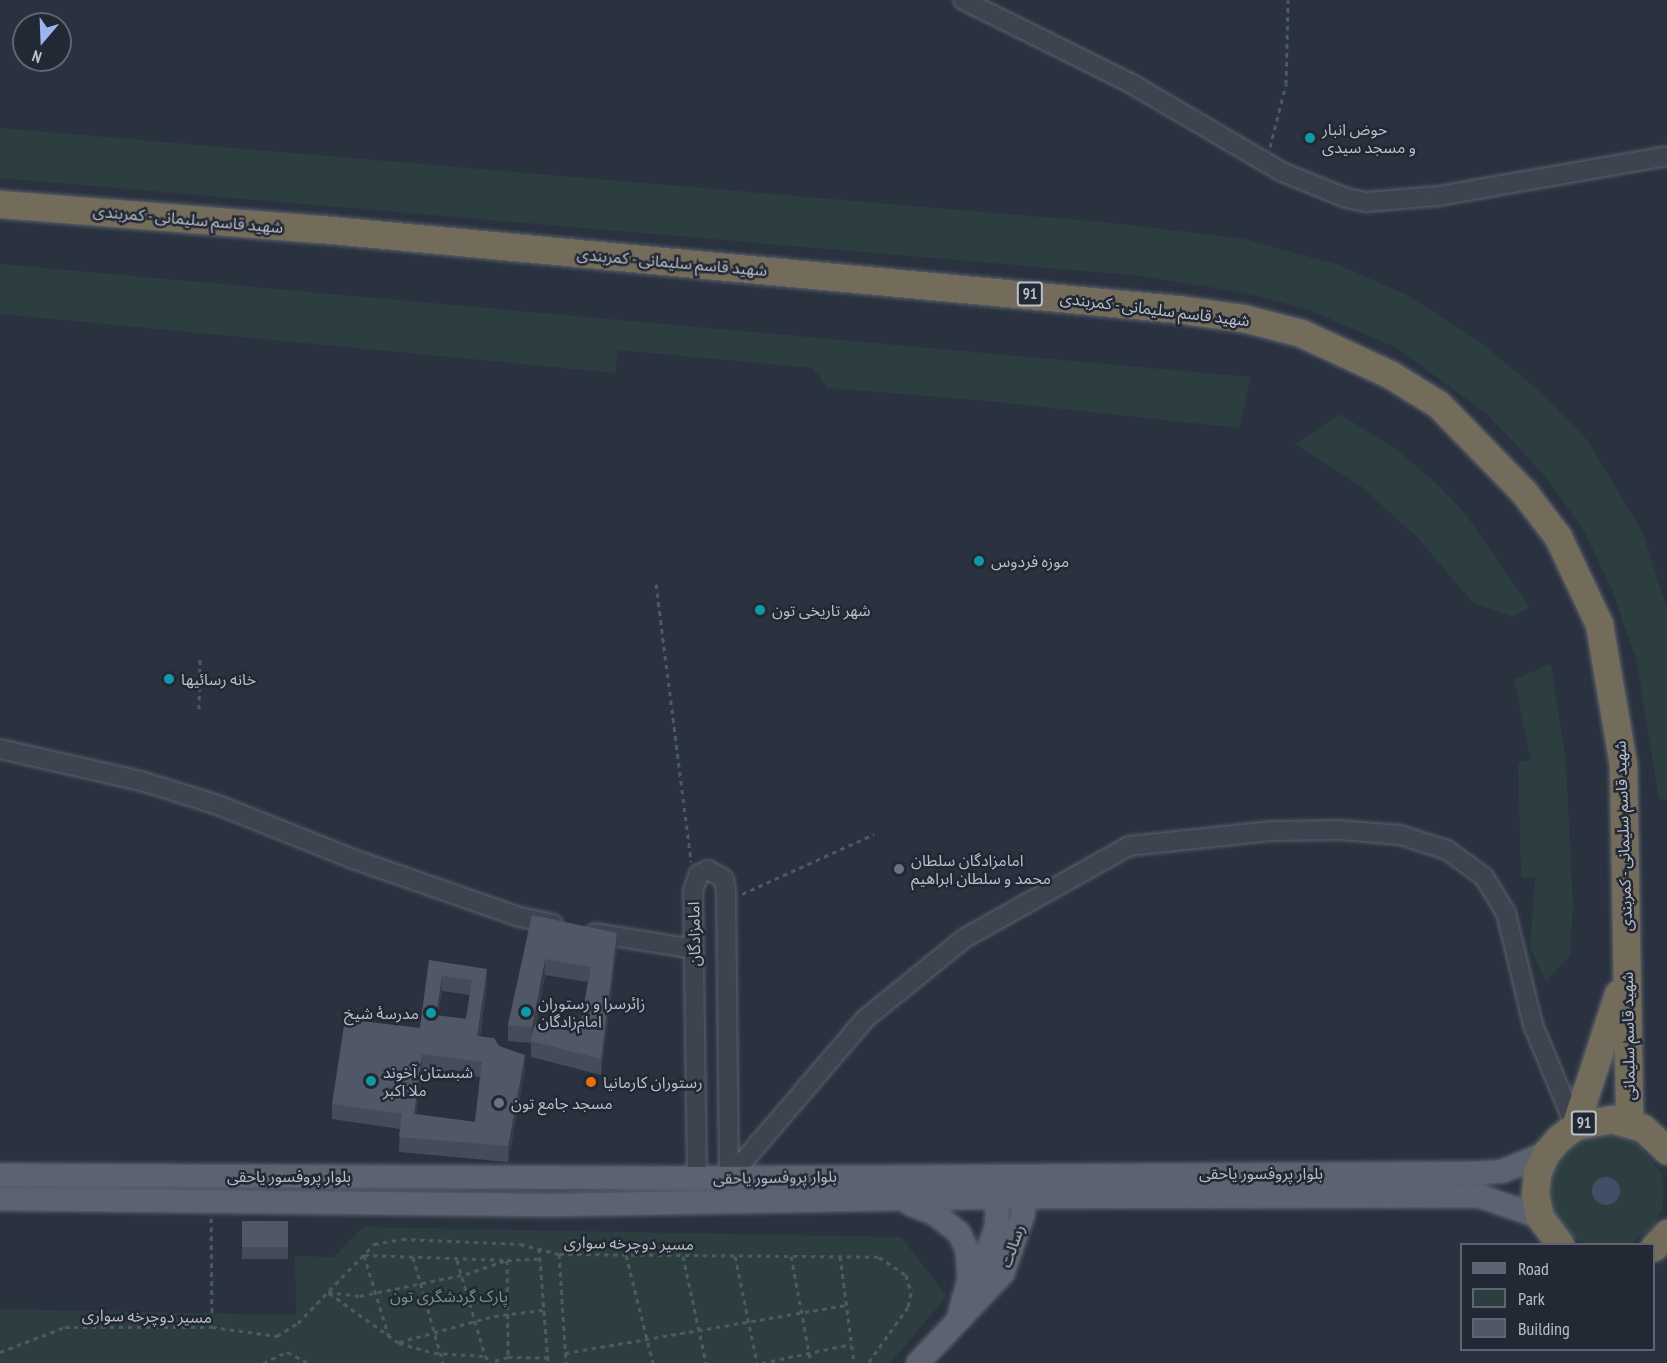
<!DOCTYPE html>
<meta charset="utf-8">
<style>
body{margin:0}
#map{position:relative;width:1667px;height:1363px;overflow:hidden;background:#2a313f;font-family:"PT Sans Narrow","Noto Sans Arabic",sans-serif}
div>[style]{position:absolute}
.green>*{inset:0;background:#2d3e41}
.water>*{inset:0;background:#414e66}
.round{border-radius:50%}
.path>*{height:3px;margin-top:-1.5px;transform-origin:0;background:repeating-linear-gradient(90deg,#4c5b5f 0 4.5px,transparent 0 9px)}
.roads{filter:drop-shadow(0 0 2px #5b616c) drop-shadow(0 0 2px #5b616c)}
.minor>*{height:18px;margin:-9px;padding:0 9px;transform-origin:9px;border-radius:9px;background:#3d444f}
.major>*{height:22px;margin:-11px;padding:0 11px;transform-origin:11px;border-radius:11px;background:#5c626f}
.highway>*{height:27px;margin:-13.5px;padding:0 13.5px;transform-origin:13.5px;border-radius:13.5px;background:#746c5b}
.wall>*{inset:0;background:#454c59;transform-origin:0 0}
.shaded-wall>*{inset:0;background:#383e48}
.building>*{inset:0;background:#505867;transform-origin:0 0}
.dots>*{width:16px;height:16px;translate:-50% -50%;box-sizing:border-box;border:3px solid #222834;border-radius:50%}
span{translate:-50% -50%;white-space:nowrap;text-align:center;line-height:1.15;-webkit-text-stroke:5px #222834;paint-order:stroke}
.shield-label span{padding:2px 4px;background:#222834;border:2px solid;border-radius:4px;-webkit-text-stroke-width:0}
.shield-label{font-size:15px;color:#babfc9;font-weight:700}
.poi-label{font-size:16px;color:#babfc9}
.left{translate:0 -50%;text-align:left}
.right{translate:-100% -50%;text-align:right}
.street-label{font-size:16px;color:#babfc9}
.park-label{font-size:16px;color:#74977f}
.legend{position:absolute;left:1460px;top:1243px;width:195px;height:108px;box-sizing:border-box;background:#222834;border:2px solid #5f6470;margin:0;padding:8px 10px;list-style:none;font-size:18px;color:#babfc9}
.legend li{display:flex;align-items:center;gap:12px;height:30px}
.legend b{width:30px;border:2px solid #5f6470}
.north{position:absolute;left:12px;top:12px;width:60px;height:60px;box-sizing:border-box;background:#222834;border:2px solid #5f6470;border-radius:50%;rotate:199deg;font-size:16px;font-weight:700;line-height:24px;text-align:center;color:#babfc9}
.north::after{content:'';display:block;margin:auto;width:21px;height:27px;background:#9cb6ec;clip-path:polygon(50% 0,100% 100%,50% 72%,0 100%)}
</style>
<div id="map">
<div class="green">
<div style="clip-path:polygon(0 128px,1113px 223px,1244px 239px,1339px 265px,1405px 294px,1482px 343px,1546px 397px,1587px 440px,1642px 531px,1667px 609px,1667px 799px,1659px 799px,1637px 662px,1611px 587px,1583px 529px,1543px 474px,1488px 415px,1397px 348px,1312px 311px,1246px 293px,1142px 276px,0 178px)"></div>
<div style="clip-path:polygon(0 264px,1251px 377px,1239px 428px,987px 401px,827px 388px,813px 368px,617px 350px,616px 373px,0 314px)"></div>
<div style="clip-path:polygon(1340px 414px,1397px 450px,1437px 484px,1464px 512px,1530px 607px,1513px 617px,1472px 602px,1420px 540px,1362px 487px,1295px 444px)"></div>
<div style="clip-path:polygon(1551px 664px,1566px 762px,1573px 905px,1570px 956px,1546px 981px,1530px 948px,1535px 878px,1521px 877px,1518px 762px,1531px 761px,1514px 679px)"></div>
<div style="clip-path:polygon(1600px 1134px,1620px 1136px,1638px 1144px,1661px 1172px,1664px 1191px,1662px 1209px,1654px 1226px,1630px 1244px,1582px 1244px,1556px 1223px,1549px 1205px,1548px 1185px,1554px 1166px,1565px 1150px,1581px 1139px)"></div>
<div style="clip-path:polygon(363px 1227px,901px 1237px,947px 1296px,890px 1363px,0 1363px,0 1309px,296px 1315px,295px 1256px,334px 1257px)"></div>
</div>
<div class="water">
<div class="round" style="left:1592px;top:1177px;width:28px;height:28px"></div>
</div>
<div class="path">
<div style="left:1270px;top:147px;width:65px;rotate:-75.7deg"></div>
<div style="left:1286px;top:84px;width:84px;rotate:-88.6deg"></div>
<div style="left:656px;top:584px;width:280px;rotate:82.8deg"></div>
<div style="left:199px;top:709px;width:50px;rotate:-88.9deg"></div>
<div style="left:742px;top:894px;width:145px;rotate:-24.4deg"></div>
<div style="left:211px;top:1218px;width:109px;rotate:89.5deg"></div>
<div style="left:539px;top:1248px;width:115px;rotate:85.5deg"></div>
<div style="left:559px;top:1254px;width:109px;rotate:86.3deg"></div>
<div style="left:626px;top:1255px;width:111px;rotate:76deg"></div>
<div style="left:683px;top:1256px;width:109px;rotate:77.9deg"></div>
<div style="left:735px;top:1256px;width:109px;rotate:78.4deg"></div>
<div style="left:791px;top:1256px;width:109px;rotate:79.4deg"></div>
<div style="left:840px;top:1256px;width:108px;rotate:82.5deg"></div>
<div style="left:413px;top:1257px;width:110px;rotate:74.2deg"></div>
<div style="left:457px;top:1260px;width:100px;rotate:73.7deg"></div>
<div style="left:328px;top:1292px;width:32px;rotate:7deg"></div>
<div style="left:360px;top:1296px;width:108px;rotate:-11.7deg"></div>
<div style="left:466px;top:1274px;width:43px;rotate:-18.9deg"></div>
<div style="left:507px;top:1260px;width:33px;rotate:-2deg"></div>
<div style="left:329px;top:1293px;width:86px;rotate:35.5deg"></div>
<div style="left:399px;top:1343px;width:36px;rotate:16deg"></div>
<div style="left:434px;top:1353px;width:51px;rotate:3.4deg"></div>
<div style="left:485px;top:1356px;width:9px;rotate:49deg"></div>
<div style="left:389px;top:1337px;width:86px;rotate:-107deg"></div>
<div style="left:364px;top:1255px;width:143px;rotate:2deg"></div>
<div style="left:507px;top:1260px;width:97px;rotate:89.4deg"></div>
<div style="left:508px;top:1357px;width:18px;rotate:164deg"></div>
<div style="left:399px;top:1342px;width:98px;rotate:-15.3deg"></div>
<div style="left:494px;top:1316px;width:49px;rotate:-7deg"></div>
<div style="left:0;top:1352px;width:70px;rotate:-21deg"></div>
<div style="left:65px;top:1327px;width:147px"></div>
<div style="left:212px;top:1327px;width:66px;rotate:7.9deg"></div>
<div style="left:277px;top:1336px;width:25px;rotate:-32deg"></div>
<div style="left:298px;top:1323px;width:110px;rotate:-46.1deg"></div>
<div style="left:374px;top:1244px;width:28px;rotate:-10deg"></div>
<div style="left:402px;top:1239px;width:118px;rotate:2.4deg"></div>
<div style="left:520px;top:1244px;width:40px;rotate:14.4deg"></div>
<div style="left:559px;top:1254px;width:320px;rotate:0.5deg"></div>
<div style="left:879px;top:1257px;width:32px;rotate:34deg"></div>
<div style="left:906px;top:1275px;width:19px;rotate:74deg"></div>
<div style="left:911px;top:1293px;width:14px;rotate:102deg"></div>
<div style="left:908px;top:1307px;width:69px;rotate:125.5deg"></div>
<div style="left:565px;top:1353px;width:285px;rotate:-9.7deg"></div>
<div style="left:508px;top:1357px;width:39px;rotate:1deg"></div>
<div style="left:263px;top:1363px;width:26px;rotate:-25deg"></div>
<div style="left:287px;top:1352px;width:25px;rotate:27deg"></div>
<div style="left:762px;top:1363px;width:91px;rotate:-12.1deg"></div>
</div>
<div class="roads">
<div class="minor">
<div style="left:963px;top:0;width:189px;rotate:26.4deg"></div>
<div style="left:1132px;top:84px;width:174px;rotate:30.4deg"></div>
<div style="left:1282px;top:172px;width:69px;rotate:22.1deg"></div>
<div style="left:1346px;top:198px;width:20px;rotate:11deg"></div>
<div style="left:1366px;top:202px;width:72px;rotate:-4.8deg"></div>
<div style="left:1438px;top:196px;width:232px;rotate:-9.9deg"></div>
<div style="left:0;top:749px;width:145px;rotate:12.8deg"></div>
<div style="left:141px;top:781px;width:81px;rotate:17.3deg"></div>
<div style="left:218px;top:805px;width:145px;rotate:21.8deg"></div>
<div style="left:353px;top:859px;width:177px;rotate:19.2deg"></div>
<div style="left:520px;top:917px;width:34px;rotate:12deg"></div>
<div style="left:595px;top:933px;width:100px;rotate:9.2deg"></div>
<div style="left:697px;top:1178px;width:287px;rotate:-90.8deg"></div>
<div style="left:693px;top:891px;width:18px;rotate:-71deg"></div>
<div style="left:699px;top:874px;width:10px;rotate:-24deg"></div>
<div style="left:708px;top:870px;width:18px;rotate:29deg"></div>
<div style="left:724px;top:879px;width:11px;rotate:80deg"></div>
<div style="left:726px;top:890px;width:288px;rotate:89.4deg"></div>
<div style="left:729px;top:1178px;width:211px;rotate:-49.4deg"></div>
<div style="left:866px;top:1018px;width:127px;rotate:-38.9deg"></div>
<div style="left:965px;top:938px;width:188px;rotate:-29.3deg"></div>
<div style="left:1129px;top:846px;width:143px;rotate:-6deg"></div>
<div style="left:1271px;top:831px;width:69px;rotate:-0.8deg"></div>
<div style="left:1340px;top:830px;width:60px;rotate:4.8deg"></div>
<div style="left:1400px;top:835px;width:49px;rotate:17.7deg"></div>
<div style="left:1447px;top:850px;width:46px;rotate:36.1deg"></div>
<div style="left:1484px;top:877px;width:42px;rotate:58.6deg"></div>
<div style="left:1506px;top:913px;width:115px;rotate:76.4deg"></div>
<div style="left:1533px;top:1025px;width:109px;rotate:67.4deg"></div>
</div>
<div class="major">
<div style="left:0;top:1175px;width:697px;rotate:0.25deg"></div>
<div style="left:697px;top:1178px;width:780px;rotate:-0.37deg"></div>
<div style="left:1477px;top:1173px;width:26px;rotate:-4deg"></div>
<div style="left:1503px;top:1171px;width:47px;rotate:-22.7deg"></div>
<div style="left:0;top:1199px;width:553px;rotate:0.62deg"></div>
<div style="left:553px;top:1205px;width:446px;rotate:-1deg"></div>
<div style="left:999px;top:1197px;width:480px;rotate:-0.1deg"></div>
<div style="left:1479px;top:1196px;width:65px;rotate:19deg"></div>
<div style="left:910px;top:1204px;width:27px;rotate:22deg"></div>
<div style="left:935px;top:1214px;width:31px;rotate:38deg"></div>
<div style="left:959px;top:1233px;width:19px;rotate:65deg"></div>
<div style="left:967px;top:1250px;width:29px;rotate:86deg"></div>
<div style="left:969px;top:1279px;width:38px;rotate:105deg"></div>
<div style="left:974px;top:1294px;width:71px;rotate:-71.8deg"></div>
<div style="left:996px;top:1227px;width:43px;rotate:-86deg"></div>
<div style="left:918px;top:1363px;width:124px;rotate:-46.6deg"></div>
<div style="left:1003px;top:1273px;width:61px;rotate:-71deg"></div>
<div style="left:1023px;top:1215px;width:32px;rotate:-83deg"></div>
</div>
<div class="highway">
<div style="left:0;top:204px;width:322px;rotate:4.5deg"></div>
<div style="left:321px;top:229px;width:860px;rotate:5.34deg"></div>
<div style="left:1177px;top:309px;width:67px;rotate:7.8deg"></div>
<div style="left:1243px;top:318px;width:60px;rotate:14.5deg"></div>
<div style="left:1301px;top:333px;width:99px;rotate:25deg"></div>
<div style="left:1391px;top:375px;width:55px;rotate:31.7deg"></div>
<div style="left:1438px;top:404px;width:122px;rotate:45.7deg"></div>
<div style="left:1523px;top:491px;width:58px;rotate:52.7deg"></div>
<div style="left:1558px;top:537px;width:96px;rotate:64.8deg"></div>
<div style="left:1599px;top:624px;width:142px;rotate:80.3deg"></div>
<div style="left:1623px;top:764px;width:358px;rotate:89deg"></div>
<div style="left:1575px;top:1126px;width:139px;rotate:-72deg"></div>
<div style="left:1560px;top:1244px;width:34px;rotate:-127deg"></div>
<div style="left:1540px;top:1217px;width:23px;rotate:-103deg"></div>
<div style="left:1535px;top:1195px;width:22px;rotate:-85deg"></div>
<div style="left:1537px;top:1173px;width:22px;rotate:-66deg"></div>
<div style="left:1546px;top:1153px;width:20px;rotate:-49deg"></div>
<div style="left:1559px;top:1138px;width:20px;rotate:-37deg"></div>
<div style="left:1575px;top:1126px;width:37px;rotate:-11deg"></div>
<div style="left:1611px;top:1119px;width:33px;rotate:16deg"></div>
<div style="left:1643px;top:1128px;width:33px;rotate:43deg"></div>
<div style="left:1654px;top:1247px;width:19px;rotate:-47deg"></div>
</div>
</div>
<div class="wall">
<div style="clip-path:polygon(evenodd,532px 915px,617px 949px,601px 1075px,531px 1057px,531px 1043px,508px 1041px,508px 1025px,532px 915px,545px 975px,588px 982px,579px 1032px,536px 1026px,545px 975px)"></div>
<div style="clip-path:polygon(evenodd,429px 960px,487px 984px,480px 1037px,499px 1046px,525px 1070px,508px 1162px,399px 1152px,400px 1129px,332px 1119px,332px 1104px,420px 1028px,429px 960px,442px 991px,470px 995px,466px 1019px,438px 1016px,442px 991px,429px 960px,422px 1070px,480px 1077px,475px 1122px,416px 1114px,422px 1070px)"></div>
<div style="left:242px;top:1221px;width:46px;height:38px"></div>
</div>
<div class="shaded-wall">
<div style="clip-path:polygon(617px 933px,617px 949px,601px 1075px,601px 1059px)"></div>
<div style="clip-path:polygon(545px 959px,545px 975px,532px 1043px,532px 1027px)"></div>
<div style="clip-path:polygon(487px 969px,487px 984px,477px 1052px,477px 1036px)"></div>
<div style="clip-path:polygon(442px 976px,442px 991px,436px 1031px,436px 1015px)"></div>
<div style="clip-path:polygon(422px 1054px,422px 1070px,414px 1129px,414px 1114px)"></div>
<div style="clip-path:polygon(525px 1055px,525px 1070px,508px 1162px,508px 1146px)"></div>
</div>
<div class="building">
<div style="clip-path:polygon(532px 915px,617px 933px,601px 1059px,531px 1041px,534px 1026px,579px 1032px,591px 967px,545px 959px,532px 1027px,508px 1025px)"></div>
<div style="clip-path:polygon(evenodd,429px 960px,487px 969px,477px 1036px,494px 1038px,499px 1046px,525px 1055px,508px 1146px,399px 1137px,402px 1114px,332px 1104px,345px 1019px,420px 1028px,429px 960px,442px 976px,472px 980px,466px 1019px,436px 1015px,442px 976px,429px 960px,422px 1054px,482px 1062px,475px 1122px,414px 1114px,422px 1054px)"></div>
<div style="left:242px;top:1221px;width:46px;height:26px"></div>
</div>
<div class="dots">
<div style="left:1310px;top:138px;background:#0f9aa8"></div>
<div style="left:979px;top:561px;background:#0f9aa8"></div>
<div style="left:760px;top:610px;background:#0f9aa8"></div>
<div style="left:169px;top:679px;background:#0f9aa8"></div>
<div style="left:899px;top:869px;background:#6b7280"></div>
<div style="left:526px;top:1012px;background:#0f9aa8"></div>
<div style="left:431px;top:1013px;background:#0f9aa8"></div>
<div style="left:371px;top:1081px;background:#0f9aa8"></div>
<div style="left:591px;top:1082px;background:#e8710a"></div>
<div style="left:499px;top:1103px;background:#6b7280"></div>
</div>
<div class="shield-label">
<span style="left:1030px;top:294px">91</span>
<span style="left:1584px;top:1123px">91</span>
</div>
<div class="poi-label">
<span class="left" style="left:1322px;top:138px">حوض انبار<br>و مسجد سیدی</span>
<span class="left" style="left:991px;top:561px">موزه فردوس</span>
<span class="left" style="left:772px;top:610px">شهر تاریخی تون</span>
<span class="left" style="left:181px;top:679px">خانه رسائیها</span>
<span class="left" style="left:911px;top:869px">امامزادگان سلطان<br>محمد و سلطان ابراهیم</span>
<span class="left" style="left:538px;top:1012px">زائرسرا و رستوران<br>امام‌زادگان</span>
<span class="right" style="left:419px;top:1013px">مدرسهٔ شیخ</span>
<span class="left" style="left:383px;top:1081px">شبستان آخوند<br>ملا اکبر</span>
<span class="left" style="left:603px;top:1082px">رستوران کارمانیا</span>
<span class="left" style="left:511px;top:1103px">مسجد جامع تون</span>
</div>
<div class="street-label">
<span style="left:188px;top:219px;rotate:5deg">شهید قاسم سلیمانی - کمربندی</span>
<span style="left:672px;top:262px;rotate:5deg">شهید قاسم سلیمانی - کمربندی</span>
<span style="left:1155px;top:309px;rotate:7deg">شهید قاسم سلیمانی - کمربندی</span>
<span style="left:1623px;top:836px;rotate:-92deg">شهید قاسم سلیمانی - کمربندی</span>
<span style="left:694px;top:934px;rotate:-91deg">امامزادگان</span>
<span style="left:1628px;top:1036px;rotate:-91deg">شهید قاسم سلیمانی</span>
<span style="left:1261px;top:1173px">بلوار پروفسور یاحقی</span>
<span style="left:289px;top:1176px">بلوار پروفسور یاحقی</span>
<span style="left:775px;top:1177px;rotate:-1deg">بلوار پروفسور یاحقی</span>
<span style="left:629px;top:1243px;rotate:1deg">مسیر دوچرخه سواری</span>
<span style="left:1012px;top:1246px;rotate:-71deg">رسالت</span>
<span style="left:147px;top:1316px;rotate:1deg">مسیر دوچرخه سواری</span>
</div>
<div class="park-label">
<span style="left:449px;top:1296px">پارک گردشگری تون</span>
</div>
<ul class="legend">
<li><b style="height:8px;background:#5c626f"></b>Road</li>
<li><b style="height:16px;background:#2d3e41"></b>Park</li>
<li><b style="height:16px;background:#505867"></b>Building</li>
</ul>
<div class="north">N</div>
</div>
